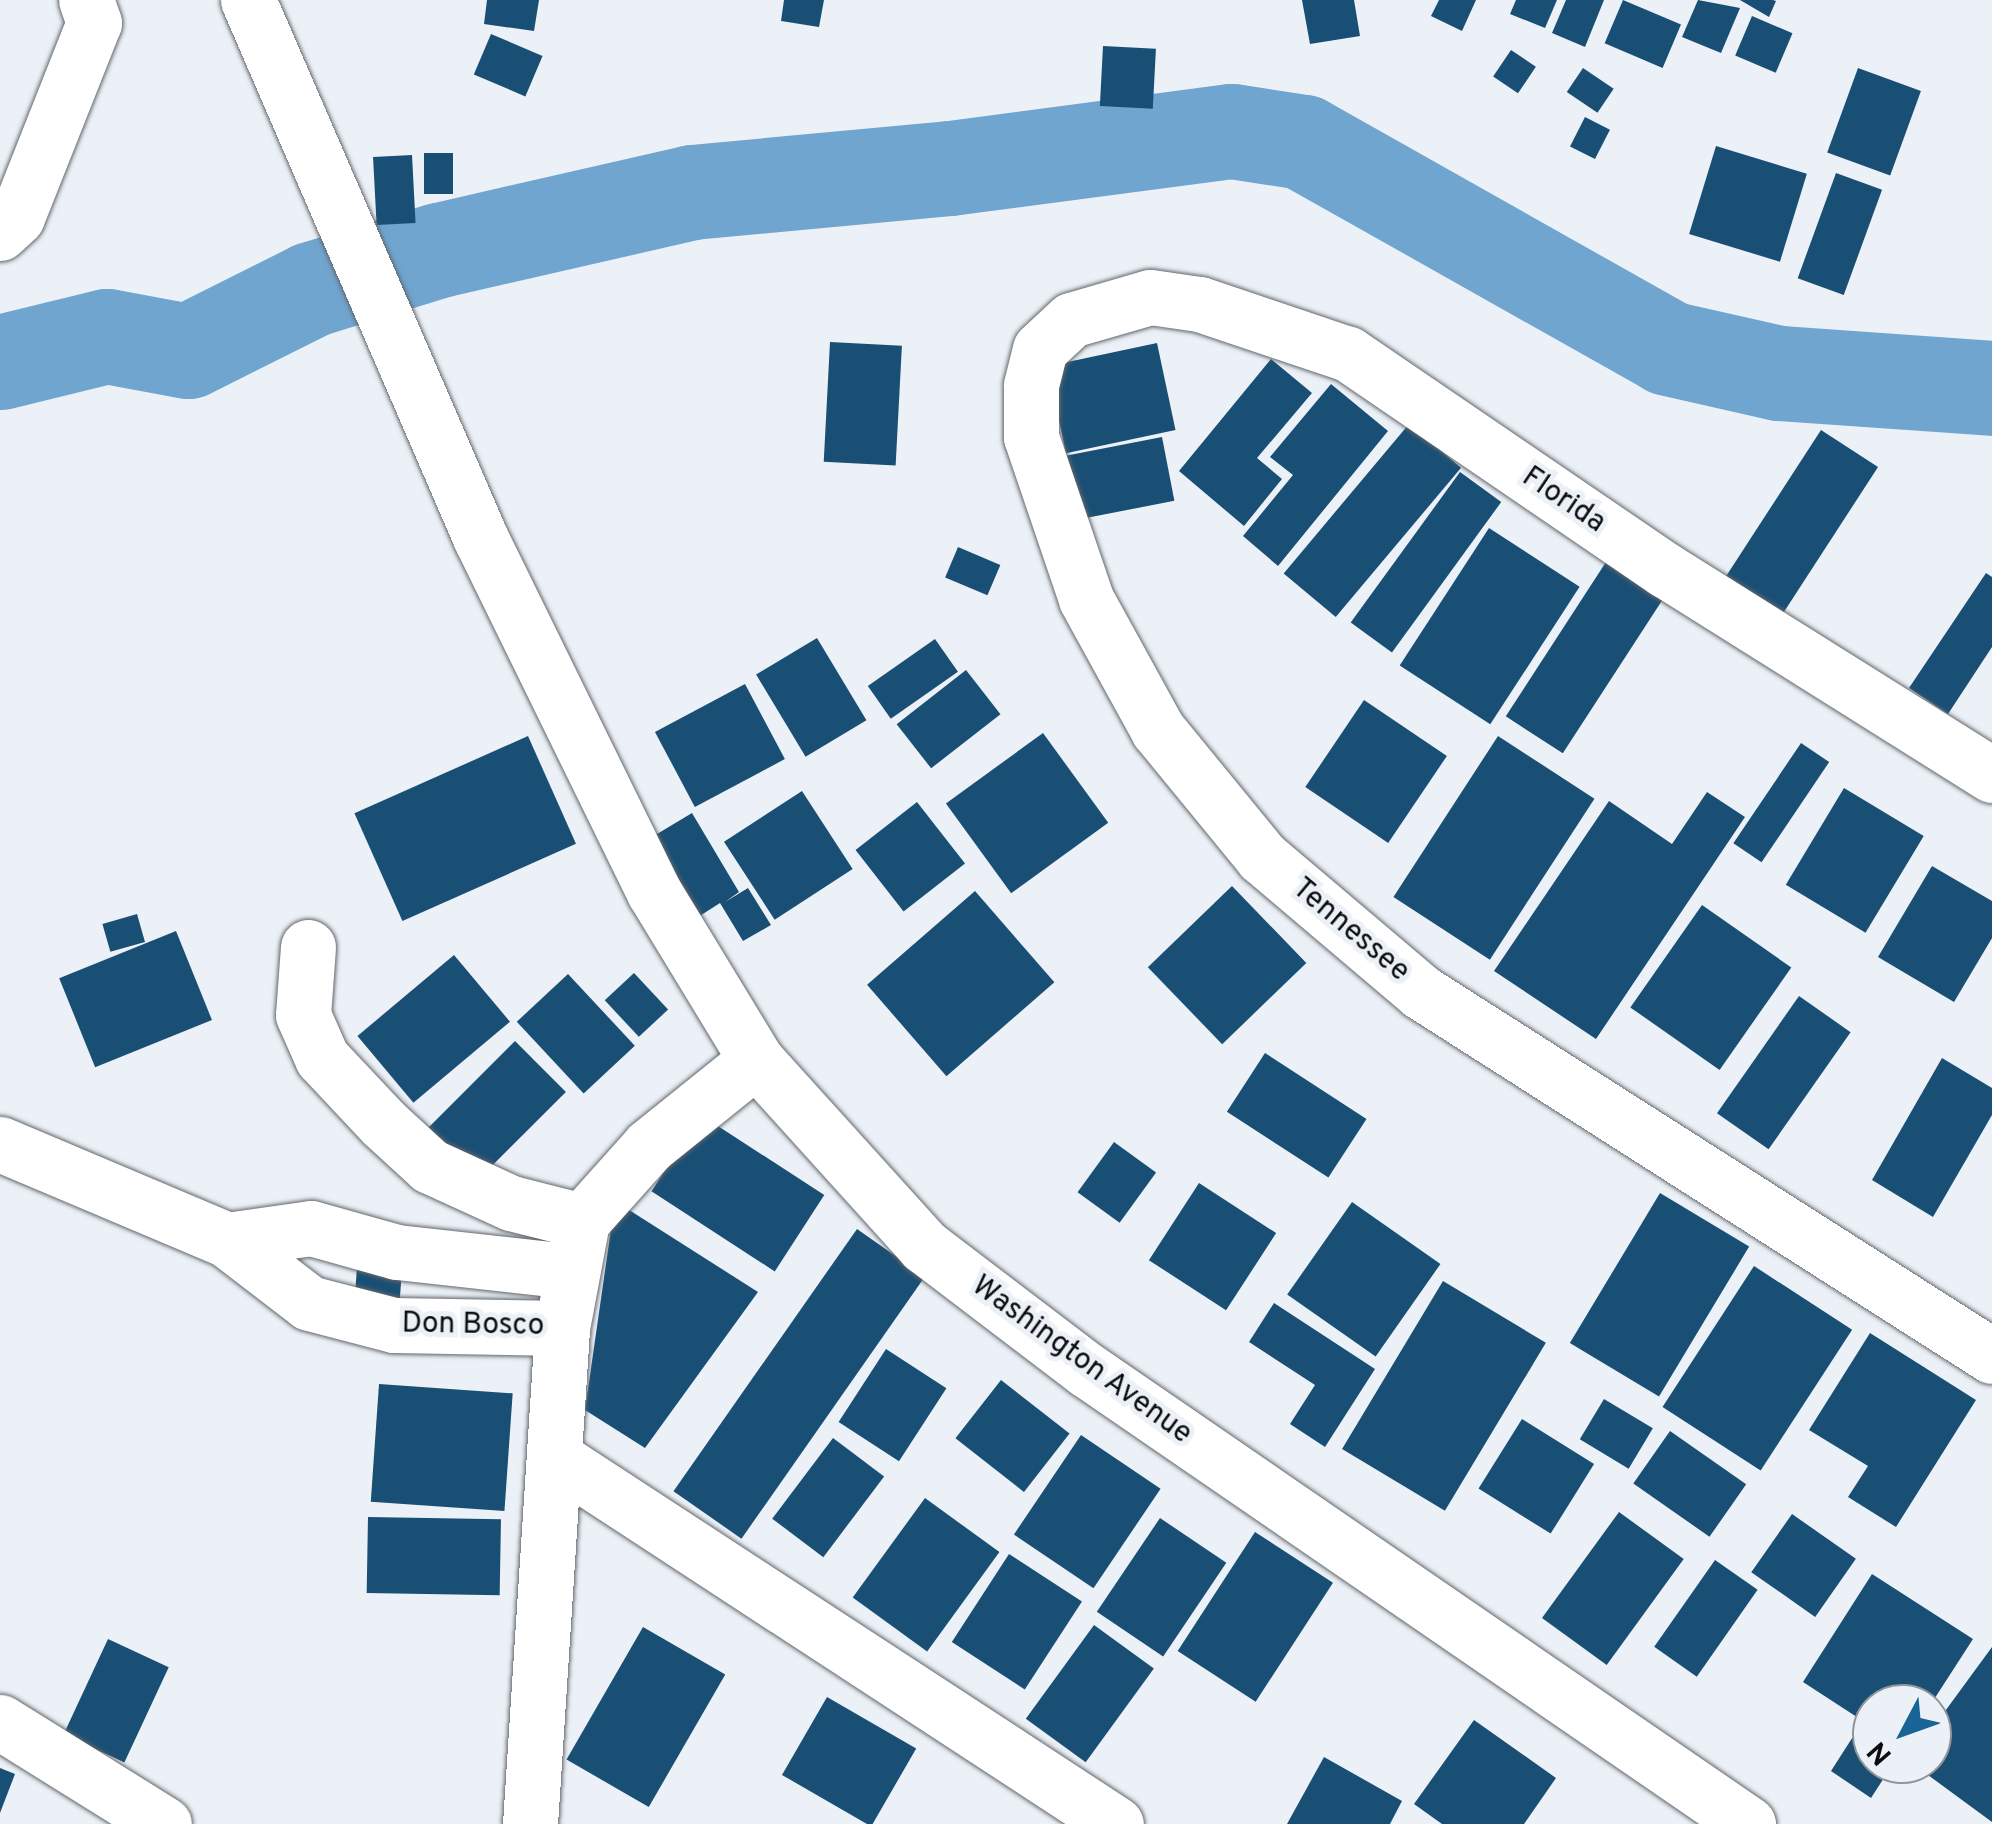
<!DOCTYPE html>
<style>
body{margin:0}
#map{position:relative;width:1992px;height:1824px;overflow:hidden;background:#ebf1f7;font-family:Overpass,sans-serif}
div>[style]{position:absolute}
.river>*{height:95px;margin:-47.5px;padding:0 47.5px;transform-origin:47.5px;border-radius:47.5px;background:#70a5d0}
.building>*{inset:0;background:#1a4f75;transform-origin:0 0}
.roads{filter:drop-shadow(0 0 2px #62676c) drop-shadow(0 0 2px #62676c)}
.minor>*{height:55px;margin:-27.5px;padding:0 27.5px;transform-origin:27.5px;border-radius:27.5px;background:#fff}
span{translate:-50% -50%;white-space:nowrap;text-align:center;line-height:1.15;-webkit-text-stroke:10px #ebf1f7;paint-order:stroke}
.street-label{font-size:30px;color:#0a0c0e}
.north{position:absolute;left:1852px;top:1684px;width:100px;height:100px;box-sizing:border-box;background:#ebf1f7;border:2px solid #91959a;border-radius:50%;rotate:229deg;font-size:28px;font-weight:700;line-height:40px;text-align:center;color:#0a0c0e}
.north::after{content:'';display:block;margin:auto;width:35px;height:45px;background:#186497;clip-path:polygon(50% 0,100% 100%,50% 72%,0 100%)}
</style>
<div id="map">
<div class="river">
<div style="left:0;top:362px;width:110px;rotate:-13.7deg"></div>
<div style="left:107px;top:336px;width:82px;rotate:10.5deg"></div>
<div style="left:188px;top:351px;width:139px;rotate:-26.6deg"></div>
<div style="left:312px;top:289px;width:133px;rotate:-17.1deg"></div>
<div style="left:439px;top:250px;width:260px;rotate:-12.9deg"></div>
<div style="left:692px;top:192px;width:259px;rotate:-5.3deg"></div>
<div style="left:950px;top:168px;width:284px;rotate:-7.5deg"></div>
<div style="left:1232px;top:131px;width:72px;rotate:8.8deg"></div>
<div style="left:1303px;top:142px;width:419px;rotate:29.4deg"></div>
<div style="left:1668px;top:348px;width:114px;rotate:12.7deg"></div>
<div style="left:1779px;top:373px;width:214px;rotate:4deg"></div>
</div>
<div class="building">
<div style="clip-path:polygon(487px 0,539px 0,534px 31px,484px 24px)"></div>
<div style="clip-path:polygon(784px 0,824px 0,819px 27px,781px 21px)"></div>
<div style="clip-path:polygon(1302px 0,1354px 0,1360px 36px,1310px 44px)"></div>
<div style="clip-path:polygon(1439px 0,1476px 0,1462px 31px,1431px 16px)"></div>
<div style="clip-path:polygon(1516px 0,1557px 0,1545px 28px,1510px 14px)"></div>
<div style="clip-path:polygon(1566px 0,1604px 0,1585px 47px,1552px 33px)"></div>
<div style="left:1623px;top:0;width:63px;height:47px;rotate:23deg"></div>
<div style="clip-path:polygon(1698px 0,1740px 8px,1721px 53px,1682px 37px)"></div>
<div style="clip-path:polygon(1740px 0,1773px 0,1776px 1px,1769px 17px)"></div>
<div style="left:1752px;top:16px;width:44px;height:43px;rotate:23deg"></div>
<div style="left:491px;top:34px;width:56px;height:44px;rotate:23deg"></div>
<div style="left:1103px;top:46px;width:53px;height:60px;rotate:3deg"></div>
<div style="left:1511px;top:50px;width:30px;height:32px;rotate:34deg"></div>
<div style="left:1583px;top:68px;width:37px;height:29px;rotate:34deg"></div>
<div style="left:1858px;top:68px;width:67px;height:90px;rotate:20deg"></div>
<div style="left:1585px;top:117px;width:28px;height:33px;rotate:27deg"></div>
<div style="left:1716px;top:146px;width:95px;height:92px;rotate:17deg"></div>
<div style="left:424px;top:153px;width:29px;height:41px"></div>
<div style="left:412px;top:155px;width:68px;height:39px;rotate:87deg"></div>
<div style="left:1836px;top:173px;width:49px;height:112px;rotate:20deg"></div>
<div style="left:830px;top:342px;width:72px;height:120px;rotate:3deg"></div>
<div style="left:1157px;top:343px;width:89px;height:112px;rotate:78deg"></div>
<div style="clip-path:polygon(1271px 359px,1312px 393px,1257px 458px,1282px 479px,1244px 526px,1179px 471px)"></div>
<div style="clip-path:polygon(1331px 384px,1388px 431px,1278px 566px,1243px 536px,1293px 475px,1270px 457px)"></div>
<div style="left:1409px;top:424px;width:68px;height:195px;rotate:40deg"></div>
<div style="left:1821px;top:430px;width:68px;height:174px;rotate:33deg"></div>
<div style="left:1162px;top:437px;width:65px;height:102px;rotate:79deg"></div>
<div style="left:1460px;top:472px;width:51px;height:186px;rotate:36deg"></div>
<div style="left:1489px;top:528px;width:108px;height:164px;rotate:33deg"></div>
<div style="left:958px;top:547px;width:46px;height:33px;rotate:23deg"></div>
<div style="left:1606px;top:562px;width:68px;height:184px;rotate:33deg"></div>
<div style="clip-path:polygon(1986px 573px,1992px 577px,1992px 647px,1948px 714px,1909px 688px)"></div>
<div style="left:817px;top:638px;width:96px;height:71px;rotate:59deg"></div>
<div style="left:935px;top:639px;width:40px;height:82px;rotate:55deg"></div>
<div style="left:966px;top:670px;width:56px;height:88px;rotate:52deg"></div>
<div style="left:745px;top:684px;width:85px;height:102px;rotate:62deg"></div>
<div style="left:1364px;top:700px;width:100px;height:105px;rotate:34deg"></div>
<div style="left:1043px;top:733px;width:111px;height:120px;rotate:54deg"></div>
<div style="left:528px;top:736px;width:118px;height:190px;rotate:66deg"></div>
<div style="left:1498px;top:736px;width:115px;height:192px;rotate:33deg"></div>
<div style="left:1801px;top:743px;width:34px;height:121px;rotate:34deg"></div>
<div style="left:1844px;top:788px;width:93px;height:113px;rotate:31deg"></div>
<div style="left:802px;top:791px;width:93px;height:93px;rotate:57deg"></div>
<div style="clip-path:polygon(1707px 792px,1745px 817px,1596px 1039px,1494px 971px,1609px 801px,1672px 844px)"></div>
<div style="left:917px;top:802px;width:78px;height:78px;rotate:52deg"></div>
<div style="clip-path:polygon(692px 813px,739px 892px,725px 902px,748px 888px,771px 925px,743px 941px,720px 903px,695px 919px,647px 840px)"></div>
<div style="clip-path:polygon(1932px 866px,1992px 901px,1992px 938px,1954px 1002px,1878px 957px)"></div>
<div style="left:1232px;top:886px;width:107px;height:117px;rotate:46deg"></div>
<div style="left:975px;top:891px;width:121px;height:143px;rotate:49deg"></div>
<div style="left:1702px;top:905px;width:109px;height:125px;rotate:35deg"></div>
<div style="left:137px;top:914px;width:29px;height:36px;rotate:74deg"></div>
<div style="left:176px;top:931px;width:96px;height:126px;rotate:68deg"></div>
<div style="left:454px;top:955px;width:87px;height:126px;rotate:50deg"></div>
<div style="left:634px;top:973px;width:50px;height:40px;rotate:47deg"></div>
<div style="left:568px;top:974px;width:98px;height:70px;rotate:47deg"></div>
<div style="left:1799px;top:996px;width:63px;height:143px;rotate:35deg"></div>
<div style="left:515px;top:1041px;width:72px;height:124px;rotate:45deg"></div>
<div style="left:1265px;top:1053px;width:121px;height:70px;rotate:33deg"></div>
<div style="clip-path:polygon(1942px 1058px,1992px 1088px,1992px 1115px,1933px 1217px,1872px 1180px)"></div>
<div style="left:701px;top:1115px;width:147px;height:91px;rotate:33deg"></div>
<div style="left:1114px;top:1142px;width:52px;height:62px;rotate:36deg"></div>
<div style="left:1199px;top:1183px;width:92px;height:92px;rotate:33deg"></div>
<div style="left:1660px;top:1193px;width:104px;height:175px;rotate:31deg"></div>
<div style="clip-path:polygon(615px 1201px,758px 1292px,645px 1448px,585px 1410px)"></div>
<div style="left:1352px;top:1202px;width:108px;height:113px;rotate:35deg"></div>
<div style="left:857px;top:1229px;width:83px;height:320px;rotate:35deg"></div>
<div style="left:1754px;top:1266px;width:117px;height:168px;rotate:33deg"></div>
<div style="left:357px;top:1267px;width:45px;height:35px;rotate:4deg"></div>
<div style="left:1443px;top:1281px;width:120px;height:196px;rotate:31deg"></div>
<div style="clip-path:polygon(1274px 1303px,1375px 1369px,1325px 1447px,1290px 1424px,1315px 1385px,1249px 1342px)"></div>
<div style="clip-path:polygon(1870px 1333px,1976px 1400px,1896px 1527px,1848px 1497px,1868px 1466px,1809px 1430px)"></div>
<div style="left:886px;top:1349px;width:72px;height:87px;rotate:33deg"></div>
<div style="left:1001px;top:1380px;width:87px;height:74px;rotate:38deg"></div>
<div style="left:379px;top:1384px;width:134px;height:118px;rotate:4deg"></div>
<div style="left:1604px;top:1399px;width:57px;height:47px;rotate:31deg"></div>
<div style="left:1522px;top:1419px;width:85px;height:82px;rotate:32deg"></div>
<div style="left:1670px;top:1431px;width:93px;height:64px;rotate:35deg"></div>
<div style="left:1081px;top:1435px;width:96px;height:120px;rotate:34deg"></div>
<div style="left:833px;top:1438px;width:64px;height:101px;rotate:37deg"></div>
<div style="left:925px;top:1498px;width:92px;height:123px;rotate:36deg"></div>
<div style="left:1619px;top:1512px;width:80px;height:131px;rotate:36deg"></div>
<div style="left:1792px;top:1514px;width:78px;height:71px;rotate:35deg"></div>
<div style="left:368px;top:1517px;width:133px;height:76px;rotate:1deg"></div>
<div style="left:1160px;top:1518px;width:80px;height:113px;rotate:34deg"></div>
<div style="left:1255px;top:1532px;width:93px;height:142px;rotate:33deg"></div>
<div style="left:1009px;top:1554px;width:87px;height:105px;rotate:33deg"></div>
<div style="left:1715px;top:1560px;width:52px;height:106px;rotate:35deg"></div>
<div style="clip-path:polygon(1872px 1574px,1973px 1639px,1931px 1704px,1872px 1704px,1872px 1764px,1893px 1764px,1871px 1798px,1831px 1771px,1863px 1721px,1803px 1682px)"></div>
<div style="left:1094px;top:1625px;width:74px;height:116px;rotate:36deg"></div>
<div style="left:643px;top:1627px;width:95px;height:153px;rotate:30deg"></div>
<div style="left:108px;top:1639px;width:67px;height:105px;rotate:25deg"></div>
<div style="clip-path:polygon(1992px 1647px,1992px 1822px,1913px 1764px,1932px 1764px,1932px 1729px)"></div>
<div style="left:827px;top:1697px;width:103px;height:90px;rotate:30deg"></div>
<div style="clip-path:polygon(1474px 1720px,1556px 1778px,1524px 1824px,1442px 1824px,1414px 1804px)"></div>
<div style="clip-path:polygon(1324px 1757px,1402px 1801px,1390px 1824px,1287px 1824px)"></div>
<div style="clip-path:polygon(0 1768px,15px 1774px,0 1813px)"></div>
</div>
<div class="roads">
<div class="minor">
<div style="left:248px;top:0;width:585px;rotate:66.63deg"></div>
<div style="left:480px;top:537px;width:395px;rotate:63.9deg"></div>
<div style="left:654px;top:892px;width:197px;rotate:58.7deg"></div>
<div style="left:756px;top:1060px;width:251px;rotate:47.9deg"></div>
<div style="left:924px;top:1246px;width:205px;rotate:37.3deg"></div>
<div style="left:1087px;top:1370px;width:802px;rotate:34.48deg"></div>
<div style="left:0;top:233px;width:23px;rotate:-43deg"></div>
<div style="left:17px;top:217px;width:209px;rotate:-68.4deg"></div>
<div style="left:94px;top:23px;width:24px;rotate:-109deg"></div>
<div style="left:1992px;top:775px;width:386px;rotate:-147.9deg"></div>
<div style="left:1665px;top:570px;width:384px;rotate:-145.7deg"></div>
<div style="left:1348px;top:354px;width:157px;rotate:-161.4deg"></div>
<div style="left:1199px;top:304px;width:49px;rotate:-171.9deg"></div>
<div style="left:1150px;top:297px;width:82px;rotate:163.8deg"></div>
<div style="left:1071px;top:320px;width:42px;rotate:136.9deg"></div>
<div style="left:1040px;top:349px;width:38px;rotate:104deg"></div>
<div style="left:1031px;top:386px;width:51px;rotate:90deg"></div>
<div style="left:1031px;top:437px;width:171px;rotate:71.2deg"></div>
<div style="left:1086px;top:599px;width:149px;rotate:61.2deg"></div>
<div style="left:1158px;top:730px;width:164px;rotate:50.7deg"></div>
<div style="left:1262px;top:857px;width:209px;rotate:40.3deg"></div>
<div style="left:1421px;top:992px;width:677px;rotate:32.52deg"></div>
<div style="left:308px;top:947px;width:68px;rotate:94.2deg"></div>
<div style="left:303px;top:1015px;width:47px;rotate:66.2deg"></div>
<div style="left:322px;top:1058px;width:89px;rotate:46.8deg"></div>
<div style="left:383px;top:1123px;width:64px;rotate:42.5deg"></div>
<div style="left:430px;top:1166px;width:89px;rotate:24.6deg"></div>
<div style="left:511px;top:1203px;width:73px;rotate:14.2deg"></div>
<div style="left:0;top:1144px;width:246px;rotate:22.9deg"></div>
<div style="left:227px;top:1240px;width:103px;rotate:37.5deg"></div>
<div style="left:309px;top:1303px;width:88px;rotate:14.5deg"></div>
<div style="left:394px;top:1325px;width:168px;rotate:1deg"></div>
<div style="left:227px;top:1240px;width:85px;rotate:-8.1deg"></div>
<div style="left:311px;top:1228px;width:89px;rotate:15.6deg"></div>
<div style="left:397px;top:1252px;width:173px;rotate:6.3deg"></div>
<div style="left:554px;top:1457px;width:671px;rotate:33.15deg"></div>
<div style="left:0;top:1722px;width:193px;rotate:31.9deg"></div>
<div style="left:530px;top:1824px;width:497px;rotate:-86.3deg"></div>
<div style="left:562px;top:1328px;width:109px;rotate:-79.4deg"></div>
<div style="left:582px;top:1221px;width:101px;rotate:-48.2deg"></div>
<div style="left:649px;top:1146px;width:137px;rotate:-38.8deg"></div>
</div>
</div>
<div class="street-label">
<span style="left:1563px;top:501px;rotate:34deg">Florida</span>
<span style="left:1350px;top:931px;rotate:40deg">Tennessee</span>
<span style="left:473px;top:1326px;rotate:1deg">Don Bosco</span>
<span style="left:1081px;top:1361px;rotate:36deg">Washington Avenue</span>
</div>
<div class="north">N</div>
</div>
